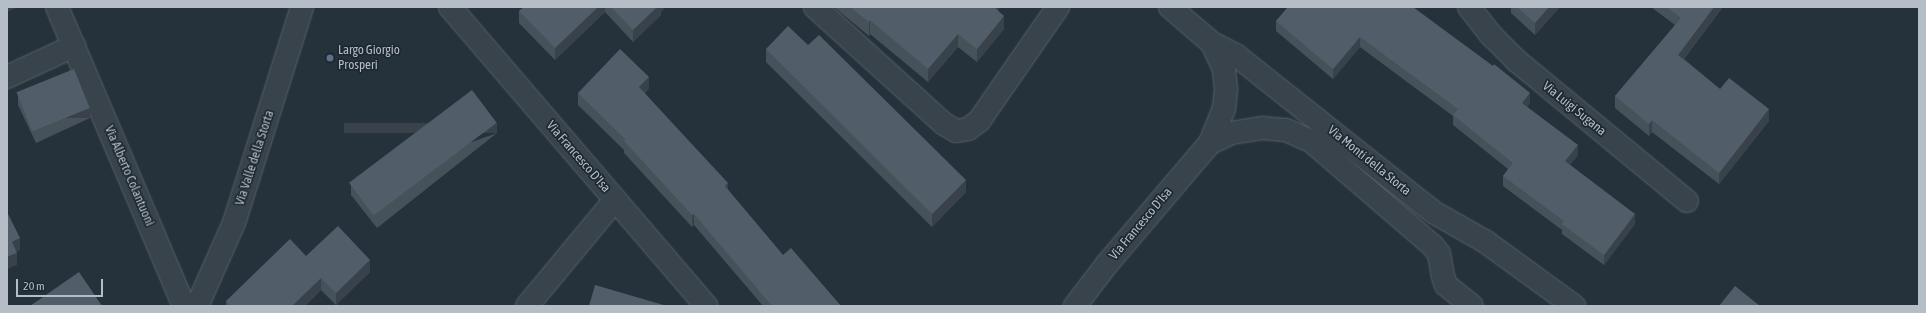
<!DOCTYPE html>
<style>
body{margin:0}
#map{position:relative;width:1926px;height:313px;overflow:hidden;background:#26323b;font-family:"Asap Condensed",sans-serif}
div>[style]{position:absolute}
.roads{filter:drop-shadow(0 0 1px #576169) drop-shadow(0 0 1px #576169)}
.minor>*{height:22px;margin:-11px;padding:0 11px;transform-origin:11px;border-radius:11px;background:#39434b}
.wall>*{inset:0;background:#46515a}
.shaded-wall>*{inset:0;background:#39424a;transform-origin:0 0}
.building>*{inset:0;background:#515e69;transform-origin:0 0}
.dots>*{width:11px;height:11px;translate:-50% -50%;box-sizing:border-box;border:2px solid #1e2830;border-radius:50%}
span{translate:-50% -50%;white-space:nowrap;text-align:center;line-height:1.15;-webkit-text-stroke:3.5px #1e2830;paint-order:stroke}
.poi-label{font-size:13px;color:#b5bec7}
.left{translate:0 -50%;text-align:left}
.street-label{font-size:13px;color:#b5bec7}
.frame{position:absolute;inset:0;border:8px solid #b5bec7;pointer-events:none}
.scale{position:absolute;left:16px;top:279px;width:87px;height:18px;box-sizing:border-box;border:2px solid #b5bec7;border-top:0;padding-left:5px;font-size:12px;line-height:14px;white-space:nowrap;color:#b5bec7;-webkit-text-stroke:3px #1e2830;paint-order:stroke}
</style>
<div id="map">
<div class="roads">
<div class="minor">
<div style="left:57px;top:7px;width:325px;rotate:67deg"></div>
<div style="left:450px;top:7px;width:394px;rotate:49.4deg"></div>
<div style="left:815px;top:7px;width:174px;rotate:42.2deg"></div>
<div style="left:944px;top:124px;width:14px;rotate:30deg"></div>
<div style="left:956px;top:131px;width:12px;rotate:-9deg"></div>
<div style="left:968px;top:129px;width:14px;rotate:-36deg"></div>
<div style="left:979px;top:121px;width:139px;rotate:-55.3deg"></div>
<div style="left:1170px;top:7px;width:55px;rotate:40.6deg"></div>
<div style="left:1212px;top:43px;width:28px;rotate:27deg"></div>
<div style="left:1237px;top:56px;width:236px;rotate:38.5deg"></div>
<div style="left:1422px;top:203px;width:16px;rotate:38deg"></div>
<div style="left:1435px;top:213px;width:59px;rotate:29.6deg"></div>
<div style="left:1486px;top:242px;width:109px;rotate:36deg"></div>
<div style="left:1469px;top:7px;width:36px;rotate:52deg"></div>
<div style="left:1491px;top:35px;width:37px;rotate:45deg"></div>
<div style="left:1517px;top:61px;width:220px;rotate:39.5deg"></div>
<div style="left:7px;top:77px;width:74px;rotate:-24.8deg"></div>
<div style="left:1210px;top:143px;width:23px;rotate:-25deg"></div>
<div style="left:1231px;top:133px;width:31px;rotate:-9deg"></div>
<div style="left:1262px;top:128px;width:24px;rotate:5deg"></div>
<div style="left:1286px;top:130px;width:27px;rotate:24deg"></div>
<div style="left:1311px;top:141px;width:161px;rotate:40.7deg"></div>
<div style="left:1433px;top:246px;width:10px;rotate:53deg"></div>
<div style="left:1439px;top:254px;width:22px;rotate:80deg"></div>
<div style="left:1443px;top:276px;width:9px;rotate:72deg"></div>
<div style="left:1446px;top:285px;width:33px;rotate:39deg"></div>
<div style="left:197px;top:306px;width:91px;rotate:-66deg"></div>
<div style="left:234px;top:223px;width:226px;rotate:-72.5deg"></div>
<div style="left:527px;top:306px;width:138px;rotate:-50.3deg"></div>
<div style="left:1075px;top:306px;width:53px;rotate:-52.7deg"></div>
<div style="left:1107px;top:264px;width:159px;rotate:-49.6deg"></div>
<div style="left:1210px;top:143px;width:37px;rotate:-68deg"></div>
<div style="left:1224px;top:109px;width:20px;rotate:-84deg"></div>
<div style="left:1226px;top:89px;width:20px;rotate:-96deg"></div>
<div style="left:1224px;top:69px;width:29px;rotate:-115deg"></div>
</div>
</div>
<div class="wall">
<div style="clip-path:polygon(524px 7px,665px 7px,661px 12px,661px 15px,633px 42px,605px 12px,555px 60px,519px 23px,519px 11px)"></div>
<div style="clip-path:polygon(834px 7px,1000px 7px,998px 10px,1004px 29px,977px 62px,958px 47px,928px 82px,870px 34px,869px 36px)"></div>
<div style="clip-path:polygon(1288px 7px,1530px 103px,1527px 107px,1578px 155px,1570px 165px,1635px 224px,1604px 265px,1562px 234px,1562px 230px,1503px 186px,1503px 176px,1508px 169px,1453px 125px,1453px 116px,1360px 47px,1333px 79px,1276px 31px,1276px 21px)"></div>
<div style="clip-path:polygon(1511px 7px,1560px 7px,1535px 35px,1511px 13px)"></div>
<div style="clip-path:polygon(1651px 7px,1723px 7px,1684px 59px,1720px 89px,1769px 121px,1719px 184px,1652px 132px,1649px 136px,1615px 108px,1615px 96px,1675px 25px)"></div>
<div style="clip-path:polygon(808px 45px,966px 192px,932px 227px,766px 62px,766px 49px)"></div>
<div style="clip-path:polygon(649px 88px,645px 93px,783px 255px,841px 306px,763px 306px,694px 225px,692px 227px,624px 153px,624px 150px,578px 105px,578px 93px)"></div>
<div style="clip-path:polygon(18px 95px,90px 118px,36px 143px,18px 105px)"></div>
<div style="clip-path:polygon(497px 133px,377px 228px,351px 195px,351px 185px)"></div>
<div style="clip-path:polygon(306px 256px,370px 272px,336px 305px,321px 290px,305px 306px,226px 306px,226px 301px)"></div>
</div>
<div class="shaded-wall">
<div style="clip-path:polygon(7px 7px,18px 7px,7px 12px)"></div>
<div style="clip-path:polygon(598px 7px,605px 7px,605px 12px,555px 60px,555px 48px)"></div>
<div style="clip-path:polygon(657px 7px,665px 7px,661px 12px,661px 15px,633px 42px,633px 30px)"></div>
<div style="clip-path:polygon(991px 7px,1000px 7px,991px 18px)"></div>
<div style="clip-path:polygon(1549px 7px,1560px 7px,1535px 35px,1535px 23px)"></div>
<div style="clip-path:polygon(1714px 7px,1723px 7px,1678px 67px,1678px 55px)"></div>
<div style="clip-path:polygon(1004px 16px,1004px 29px,977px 62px,977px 49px)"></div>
<div style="clip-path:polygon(870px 20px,870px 34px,869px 36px,869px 22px)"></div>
<div style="clip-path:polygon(958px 34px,958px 47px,928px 82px,928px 69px)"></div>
<div style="clip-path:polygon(1360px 37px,1360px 47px,1333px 79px,1333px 69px)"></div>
<div style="clip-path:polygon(649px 77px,649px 88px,639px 98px,639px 87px)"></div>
<div style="clip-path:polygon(1530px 93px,1530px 103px,1522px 113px,1522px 103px)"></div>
<div style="left:90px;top:108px;width:10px;height:60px;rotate:90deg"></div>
<div style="clip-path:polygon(1769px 109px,1769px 121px,1719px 184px,1719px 173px)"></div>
<div style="clip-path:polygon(1652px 120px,1652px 132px,1649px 136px,1649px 124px)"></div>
<div style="left:497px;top:123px;width:10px;height:153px;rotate:90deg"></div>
<div style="clip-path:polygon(1578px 145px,1578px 155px,1565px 171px,1565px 161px)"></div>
<div style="clip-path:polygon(966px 180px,966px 192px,932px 227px,932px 214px)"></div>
<div style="clip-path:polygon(728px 183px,728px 194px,725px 186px)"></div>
<div style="clip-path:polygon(694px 214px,694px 225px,692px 227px,692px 215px)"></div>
<div style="clip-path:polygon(1635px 214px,1635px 224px,1604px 265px,1604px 255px)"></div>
<div style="clip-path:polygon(20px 238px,20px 250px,12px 254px,12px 242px)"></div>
<div style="clip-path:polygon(17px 253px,17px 265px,7px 269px,7px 257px)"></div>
<div style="clip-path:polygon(370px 260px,370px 272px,336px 305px,336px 293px)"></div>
<div style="clip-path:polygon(321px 278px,321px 290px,305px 306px,292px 306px)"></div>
</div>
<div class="building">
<div style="clip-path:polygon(524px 7px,598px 7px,555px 48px,519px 11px)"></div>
<div style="clip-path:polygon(611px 7px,657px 7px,633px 30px)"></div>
<div style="clip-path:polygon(850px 7px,994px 7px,1004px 16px,977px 49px,958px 34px,928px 69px,870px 20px,869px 22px)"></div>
<div style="clip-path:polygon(1288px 7px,1413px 7px,1493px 66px,1494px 64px,1530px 93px,1522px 103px,1578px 145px,1565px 161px,1635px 214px,1604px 255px,1562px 224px,1564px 221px,1503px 176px,1513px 163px,1453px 115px,1458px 109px,1360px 37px,1333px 69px,1276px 21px)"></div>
<div style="clip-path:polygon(1517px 7px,1549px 7px,1535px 23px)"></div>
<div style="clip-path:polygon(1667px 7px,1714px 7px,1678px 55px,1720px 89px,1729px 78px,1769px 109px,1719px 173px,1652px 120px,1649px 124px,1615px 96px,1681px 18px)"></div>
<div style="clip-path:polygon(788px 26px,808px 45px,819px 35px,966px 180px,932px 214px,766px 49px)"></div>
<div style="clip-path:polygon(620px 49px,649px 77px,639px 87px,728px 183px,725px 186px,783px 255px,791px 248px,841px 306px,772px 306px,694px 214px,692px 215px,624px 141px,626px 140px,578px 93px)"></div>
<div style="left:74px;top:69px;width:42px;height:62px;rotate:68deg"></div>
<div style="left:472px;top:90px;width:41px;height:154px;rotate:53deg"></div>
<div style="clip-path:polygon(7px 212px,20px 238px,12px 242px,17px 253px,7px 257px)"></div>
<div style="clip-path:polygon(338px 226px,370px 260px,336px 293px,321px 278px,292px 306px,231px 306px,226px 301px,290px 239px,306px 256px)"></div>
<div style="clip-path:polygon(79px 272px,102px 306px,30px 306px)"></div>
<div style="clip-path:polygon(595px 285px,667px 306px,589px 306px)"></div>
<div style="clip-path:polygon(1735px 286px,1760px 306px,1719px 306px)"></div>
</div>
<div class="dots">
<div style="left:330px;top:58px;background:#5c6f8a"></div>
</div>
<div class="poi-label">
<span class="left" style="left:338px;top:58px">Largo Giorgio<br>Prosperi</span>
</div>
<div class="street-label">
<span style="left:1574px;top:109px;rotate:39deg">Via Luigi Sugana</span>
<span style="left:578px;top:157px;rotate:49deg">Via Francesco D'Isa</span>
<span style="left:255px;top:158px;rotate:-72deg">Via Valle della Storta</span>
<span style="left:1369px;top:161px;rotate:39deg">Via Monti della Storta</span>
<span style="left:129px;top:176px;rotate:67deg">Via Alberto Colantuoni</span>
<span style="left:1141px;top:224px;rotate:-50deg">Via Francesco D'Isa</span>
</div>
<div class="frame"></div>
<div class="scale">20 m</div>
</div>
